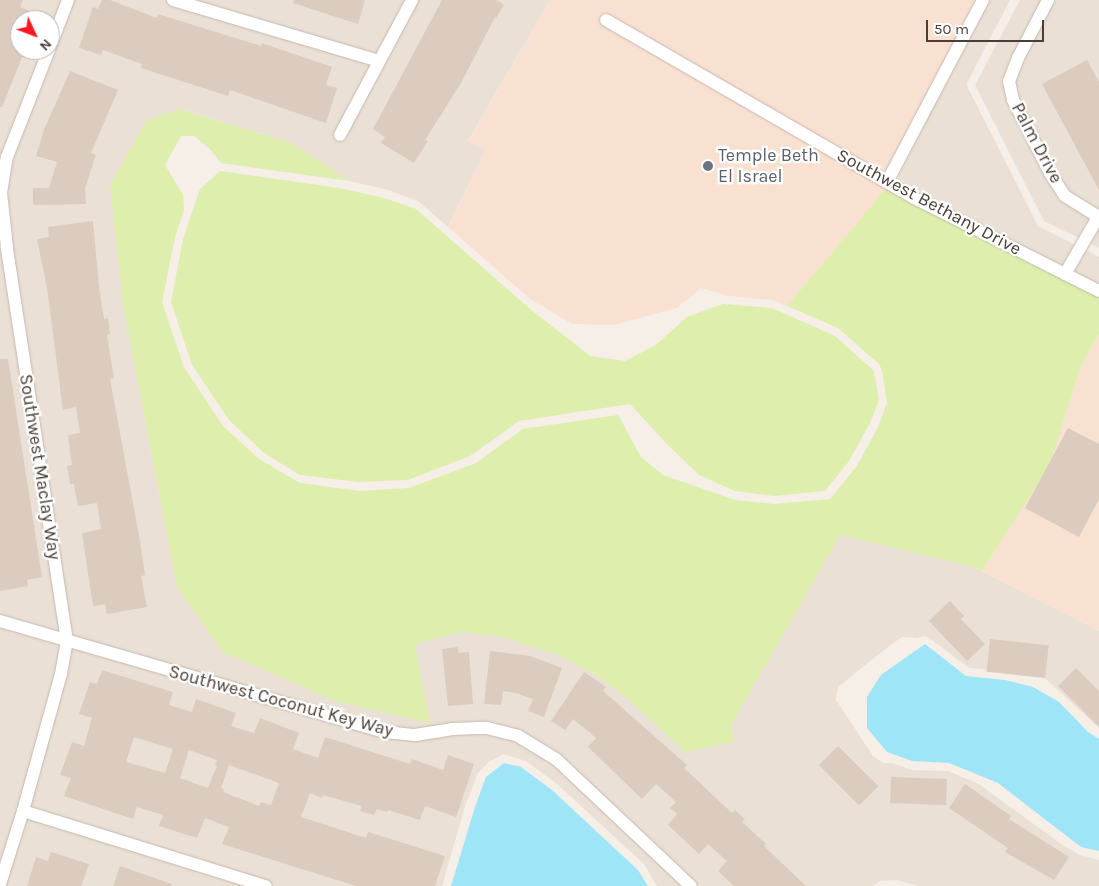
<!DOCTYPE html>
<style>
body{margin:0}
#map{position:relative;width:1099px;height:886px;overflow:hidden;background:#f6efe8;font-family:Karla,sans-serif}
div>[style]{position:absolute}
.residential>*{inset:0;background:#eae0d6}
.commercial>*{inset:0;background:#f9e1d2}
.green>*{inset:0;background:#ddeead}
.water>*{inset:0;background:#9fe5f8}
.building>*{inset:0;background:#dccbbf;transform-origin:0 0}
.roads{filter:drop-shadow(0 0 1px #c5b8ac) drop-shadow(0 0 1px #c5b8ac)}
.minor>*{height:12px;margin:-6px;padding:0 6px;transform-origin:6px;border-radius:6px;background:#fff}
.dots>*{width:14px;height:14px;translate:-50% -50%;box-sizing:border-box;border:2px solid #fff;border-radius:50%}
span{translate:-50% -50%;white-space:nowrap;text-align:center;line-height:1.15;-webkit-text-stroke:4.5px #fff;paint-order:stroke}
.street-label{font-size:18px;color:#4a3e36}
.worship-label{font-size:18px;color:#5b616d}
.left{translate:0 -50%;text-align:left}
.north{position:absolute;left:10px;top:10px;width:50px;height:50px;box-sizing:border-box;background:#fff;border:1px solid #b7b2af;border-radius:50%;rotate:133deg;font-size:14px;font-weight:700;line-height:20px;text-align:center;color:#4a3e36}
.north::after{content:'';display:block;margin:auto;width:18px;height:22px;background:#ff1620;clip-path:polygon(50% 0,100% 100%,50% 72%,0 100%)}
.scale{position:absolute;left:926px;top:20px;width:118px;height:22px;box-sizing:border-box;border:2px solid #4a3e36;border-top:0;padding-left:6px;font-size:15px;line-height:18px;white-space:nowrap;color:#4a3e36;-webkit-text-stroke:4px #fff;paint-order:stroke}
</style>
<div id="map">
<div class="residential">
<div style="clip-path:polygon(evenodd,0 0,550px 0,468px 141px,486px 150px,448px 227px,418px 201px,385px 189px,349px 181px,292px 143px,179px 109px,123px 305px,177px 587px,430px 723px,415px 644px,461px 632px,503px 637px,558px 655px,601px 678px,628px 699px,734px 741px,731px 725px,840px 535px,974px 567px,1099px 631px,1099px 728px,1047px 680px,1031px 670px,999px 671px,969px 668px,928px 637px,923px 636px,917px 638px,902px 637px,884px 650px,838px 687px,836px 700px,873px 756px,883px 763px,893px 763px,912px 770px,948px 771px,979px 784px,1061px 844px,1080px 855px,1099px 860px,1099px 886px,918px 886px,897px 880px,879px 881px,873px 886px,657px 886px,644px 864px,557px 784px,526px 761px,503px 754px,489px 762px,478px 773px,466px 803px,442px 886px,0 886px,0 0,20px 20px,50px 20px,50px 50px,20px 50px,20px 20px)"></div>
<div style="clip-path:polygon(984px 0,1010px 0,967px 83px,968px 88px,1038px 226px,1099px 257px,1099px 292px,896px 178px,902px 170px)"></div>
<div style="clip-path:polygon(1020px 0,1099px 0,1099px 248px,1044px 221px,975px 85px)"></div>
</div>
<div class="commercial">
<div style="clip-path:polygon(550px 0,984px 0,902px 170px,787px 306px,772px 300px,729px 296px,701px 288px,677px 308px,614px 325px,572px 324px,530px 299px,448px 227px,486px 150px,468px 142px)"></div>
<div style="clip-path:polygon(1099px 334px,1099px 631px,982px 571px,1050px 464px,1081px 366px)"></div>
</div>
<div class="green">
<div style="clip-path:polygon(178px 109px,292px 143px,349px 181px,221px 163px,210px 149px,194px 136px,181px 136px,165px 165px,183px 195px,184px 210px,175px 237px,162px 302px,184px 367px,223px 426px,259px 459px,300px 483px,360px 491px,409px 488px,476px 463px,523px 429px,618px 415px,641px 457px,663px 475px,735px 500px,774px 504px,830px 499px,857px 466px,878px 427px,887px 403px,882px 370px,879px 364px,838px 328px,787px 306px,895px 178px,1099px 292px,1099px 334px,1081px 366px,1050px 464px,982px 571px,974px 567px,840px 535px,731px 725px,734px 742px,685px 752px,628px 699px,601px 678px,558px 655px,503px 637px,461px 632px,415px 644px,430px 723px,335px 701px,223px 652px,177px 587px,123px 305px,110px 186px,146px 121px)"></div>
<div style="clip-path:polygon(220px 171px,339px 188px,384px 198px,416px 209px,530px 309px,590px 356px,625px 361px,656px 345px,687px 317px,723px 304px,772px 308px,835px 336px,874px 371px,879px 400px,870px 423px,849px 461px,825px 491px,774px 496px,735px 491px,699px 475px,667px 444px,630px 404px,519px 421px,470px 456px,408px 480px,358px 482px,300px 475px,264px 453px,229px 420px,192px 365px,171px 302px,183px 239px,200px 189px)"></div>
</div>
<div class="water">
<div style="clip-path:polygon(925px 644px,966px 676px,1005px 680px,1033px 687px,1059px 702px,1088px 732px,1099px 739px,1099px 851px,1081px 847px,998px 783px,949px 763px,912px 761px,887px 752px,867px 728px,867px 697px,881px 675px)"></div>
<div style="clip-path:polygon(504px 763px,521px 767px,552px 790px,638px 870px,648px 886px,451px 886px,475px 807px,486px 777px)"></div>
</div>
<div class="building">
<div style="clip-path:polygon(0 0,23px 0,20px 7px,51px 20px,20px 20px,20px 50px,25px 50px,2px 107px,0 107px)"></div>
<div style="clip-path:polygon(102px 0,110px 0,157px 18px,158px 14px,261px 46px,262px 43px,332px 67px,326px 85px,337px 88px,326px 123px,230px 90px,228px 96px,141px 68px,142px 64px,103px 50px,101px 55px,79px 48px,93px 7px,98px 9px)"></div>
<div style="clip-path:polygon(294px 0,365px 0,358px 24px,293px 3px)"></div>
<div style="clip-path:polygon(442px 0,496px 0,504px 5px,496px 18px,495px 17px,461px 83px,425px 140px,428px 141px,414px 163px,381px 143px,385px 137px,373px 129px)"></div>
<div style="clip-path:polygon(1087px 60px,1099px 82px,1099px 190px,1042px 84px)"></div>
<div style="clip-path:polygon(70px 71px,118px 90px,91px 153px,96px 155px,85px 188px,86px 204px,33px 205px,33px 188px,49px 188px,57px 162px,36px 156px,44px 130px)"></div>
<div style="clip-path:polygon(93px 221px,99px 287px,104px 319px,108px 318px,110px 334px,107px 335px,114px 378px,110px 379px,140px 541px,145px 575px,141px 576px,147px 607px,107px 614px,105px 604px,93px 606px,82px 533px,101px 529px,97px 503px,78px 506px,74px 484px,70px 484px,67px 466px,72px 465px,68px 435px,80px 433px,76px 407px,63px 410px,47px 288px,37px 239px,49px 237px,48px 227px)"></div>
<div style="clip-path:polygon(0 359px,8px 359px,42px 577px,27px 580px,28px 586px,0 591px)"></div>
<div style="clip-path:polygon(1068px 428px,1099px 444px,1099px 499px,1079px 537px,1025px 508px)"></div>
<div style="clip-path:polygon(950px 601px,964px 616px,961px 619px,985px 644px,967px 661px,929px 621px)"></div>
<div style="left:990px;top:639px;width:59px;height:33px;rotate:6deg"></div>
<div style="clip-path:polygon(458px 647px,458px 653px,469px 652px,473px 704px,448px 706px,442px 649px)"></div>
<div style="clip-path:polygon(490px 651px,530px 656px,562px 668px,544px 717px,528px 711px,533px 699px,516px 693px,503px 691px,501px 705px,484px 704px)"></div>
<div style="clip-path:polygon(1076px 668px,1099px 691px,1099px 727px,1058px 686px)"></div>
<div style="clip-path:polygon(evenodd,102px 670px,173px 692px,169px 705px,192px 712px,196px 699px,236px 713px,231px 726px,254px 733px,260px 718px,299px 733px,293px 749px,318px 758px,325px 737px,410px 764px,412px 759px,443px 770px,448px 755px,474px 764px,456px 817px,425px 806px,420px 820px,388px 810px,387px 812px,377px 809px,374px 815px,360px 811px,362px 806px,323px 795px,322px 798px,310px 793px,301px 817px,366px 838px,368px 832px,445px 856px,435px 886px,356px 886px,222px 844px,229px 827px,205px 818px,197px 838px,159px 826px,163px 815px,137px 807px,133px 819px,64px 796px,71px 778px,60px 775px,72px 742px,84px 746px,92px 718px,79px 714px,90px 682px,97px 684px,102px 670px,134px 737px,173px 749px,165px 773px,126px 762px,134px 737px,102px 670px,189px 750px,217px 760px,215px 765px,217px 766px,208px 788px,180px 778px,189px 750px,102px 670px,229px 765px,279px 783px,271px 805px,261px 802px,259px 806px,223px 792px,224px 789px,221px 788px,229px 765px)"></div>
<div style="clip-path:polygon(584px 672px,606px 687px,603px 691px,687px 765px,684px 768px,732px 813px,735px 810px,745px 819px,742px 822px,766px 844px,764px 846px,806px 886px,734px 886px,718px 871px,727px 861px,708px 844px,699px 854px,668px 825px,677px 814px,670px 808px,676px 802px,656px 784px,642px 799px,588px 747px,596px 738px,583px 727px,573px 719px,565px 730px,551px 721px)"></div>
<div style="left:838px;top:746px;width:57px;height:27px;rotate:45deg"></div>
<div style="left:891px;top:777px;width:56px;height:26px;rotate:2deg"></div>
<div style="clip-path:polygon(965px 784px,1011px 816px,1009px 819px,1069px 857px,1054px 880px,1005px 852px,1008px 848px,949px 808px)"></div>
<div style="clip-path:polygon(51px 852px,89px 864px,81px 886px,27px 886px,36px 857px,48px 861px)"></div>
<div style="clip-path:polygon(120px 866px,172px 884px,172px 886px,113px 886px)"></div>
</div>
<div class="roads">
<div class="minor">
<div style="left:173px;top:0;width:215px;rotate:16.5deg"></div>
<div style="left:1048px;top:0;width:65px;rotate:117.3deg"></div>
<div style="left:1018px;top:58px;width:25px;rotate:111deg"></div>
<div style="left:1009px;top:81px;width:19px;rotate:78deg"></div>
<div style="left:1013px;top:100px;width:82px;rotate:63.1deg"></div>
<div style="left:1050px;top:173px;width:27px;rotate:57deg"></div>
<div style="left:1065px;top:196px;width:40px;rotate:32deg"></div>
<div style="left:606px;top:20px;width:356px;rotate:30deg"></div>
<div style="left:914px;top:198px;width:207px;rotate:26.7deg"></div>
<div style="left:50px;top:47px;width:50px;rotate:-69deg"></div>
<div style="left:340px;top:135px;width:153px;rotate:-61.9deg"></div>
<div style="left:887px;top:182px;width:206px;rotate:-62.2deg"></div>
<div style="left:1065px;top:274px;width:66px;rotate:-59.9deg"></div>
<div style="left:0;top:621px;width:401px;rotate:16.1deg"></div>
<div style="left:385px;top:732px;width:30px;rotate:6deg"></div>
<div style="left:415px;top:735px;width:37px;rotate:-9deg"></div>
<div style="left:452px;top:729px;width:35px;rotate:-2deg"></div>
<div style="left:487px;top:728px;width:32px;rotate:14deg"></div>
<div style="left:518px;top:736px;width:44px;rotate:31.2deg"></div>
<div style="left:556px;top:759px;width:185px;rotate:43.3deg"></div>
<div style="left:23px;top:811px;width:254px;rotate:17.2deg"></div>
<div style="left:0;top:884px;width:77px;rotate:-72.5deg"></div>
<div style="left:23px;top:811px;width:142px;rotate:-74.5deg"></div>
<div style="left:61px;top:674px;width:34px;rotate:-80deg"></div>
<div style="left:67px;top:641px;width:399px;rotate:-98.7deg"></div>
<div style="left:7px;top:247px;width:54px;rotate:-96.3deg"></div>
<div style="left:1px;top:193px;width:36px;rotate:-81deg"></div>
<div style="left:7px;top:157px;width:115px;rotate:-68.6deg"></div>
</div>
</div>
<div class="dots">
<div style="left:708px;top:166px;background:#6b7280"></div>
</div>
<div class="street-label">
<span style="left:1037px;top:143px;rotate:62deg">Palm Drive</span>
<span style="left:929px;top:202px;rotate:28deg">Southwest Bethany Drive</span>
<span style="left:40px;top:467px;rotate:81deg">Southwest Maclay Way</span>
<span style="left:281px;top:701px;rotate:15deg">Southwest Coconut Key Way</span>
</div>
<div class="worship-label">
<span class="left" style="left:718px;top:166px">Temple Beth<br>El Israel</span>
</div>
<div class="north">N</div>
<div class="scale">50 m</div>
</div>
